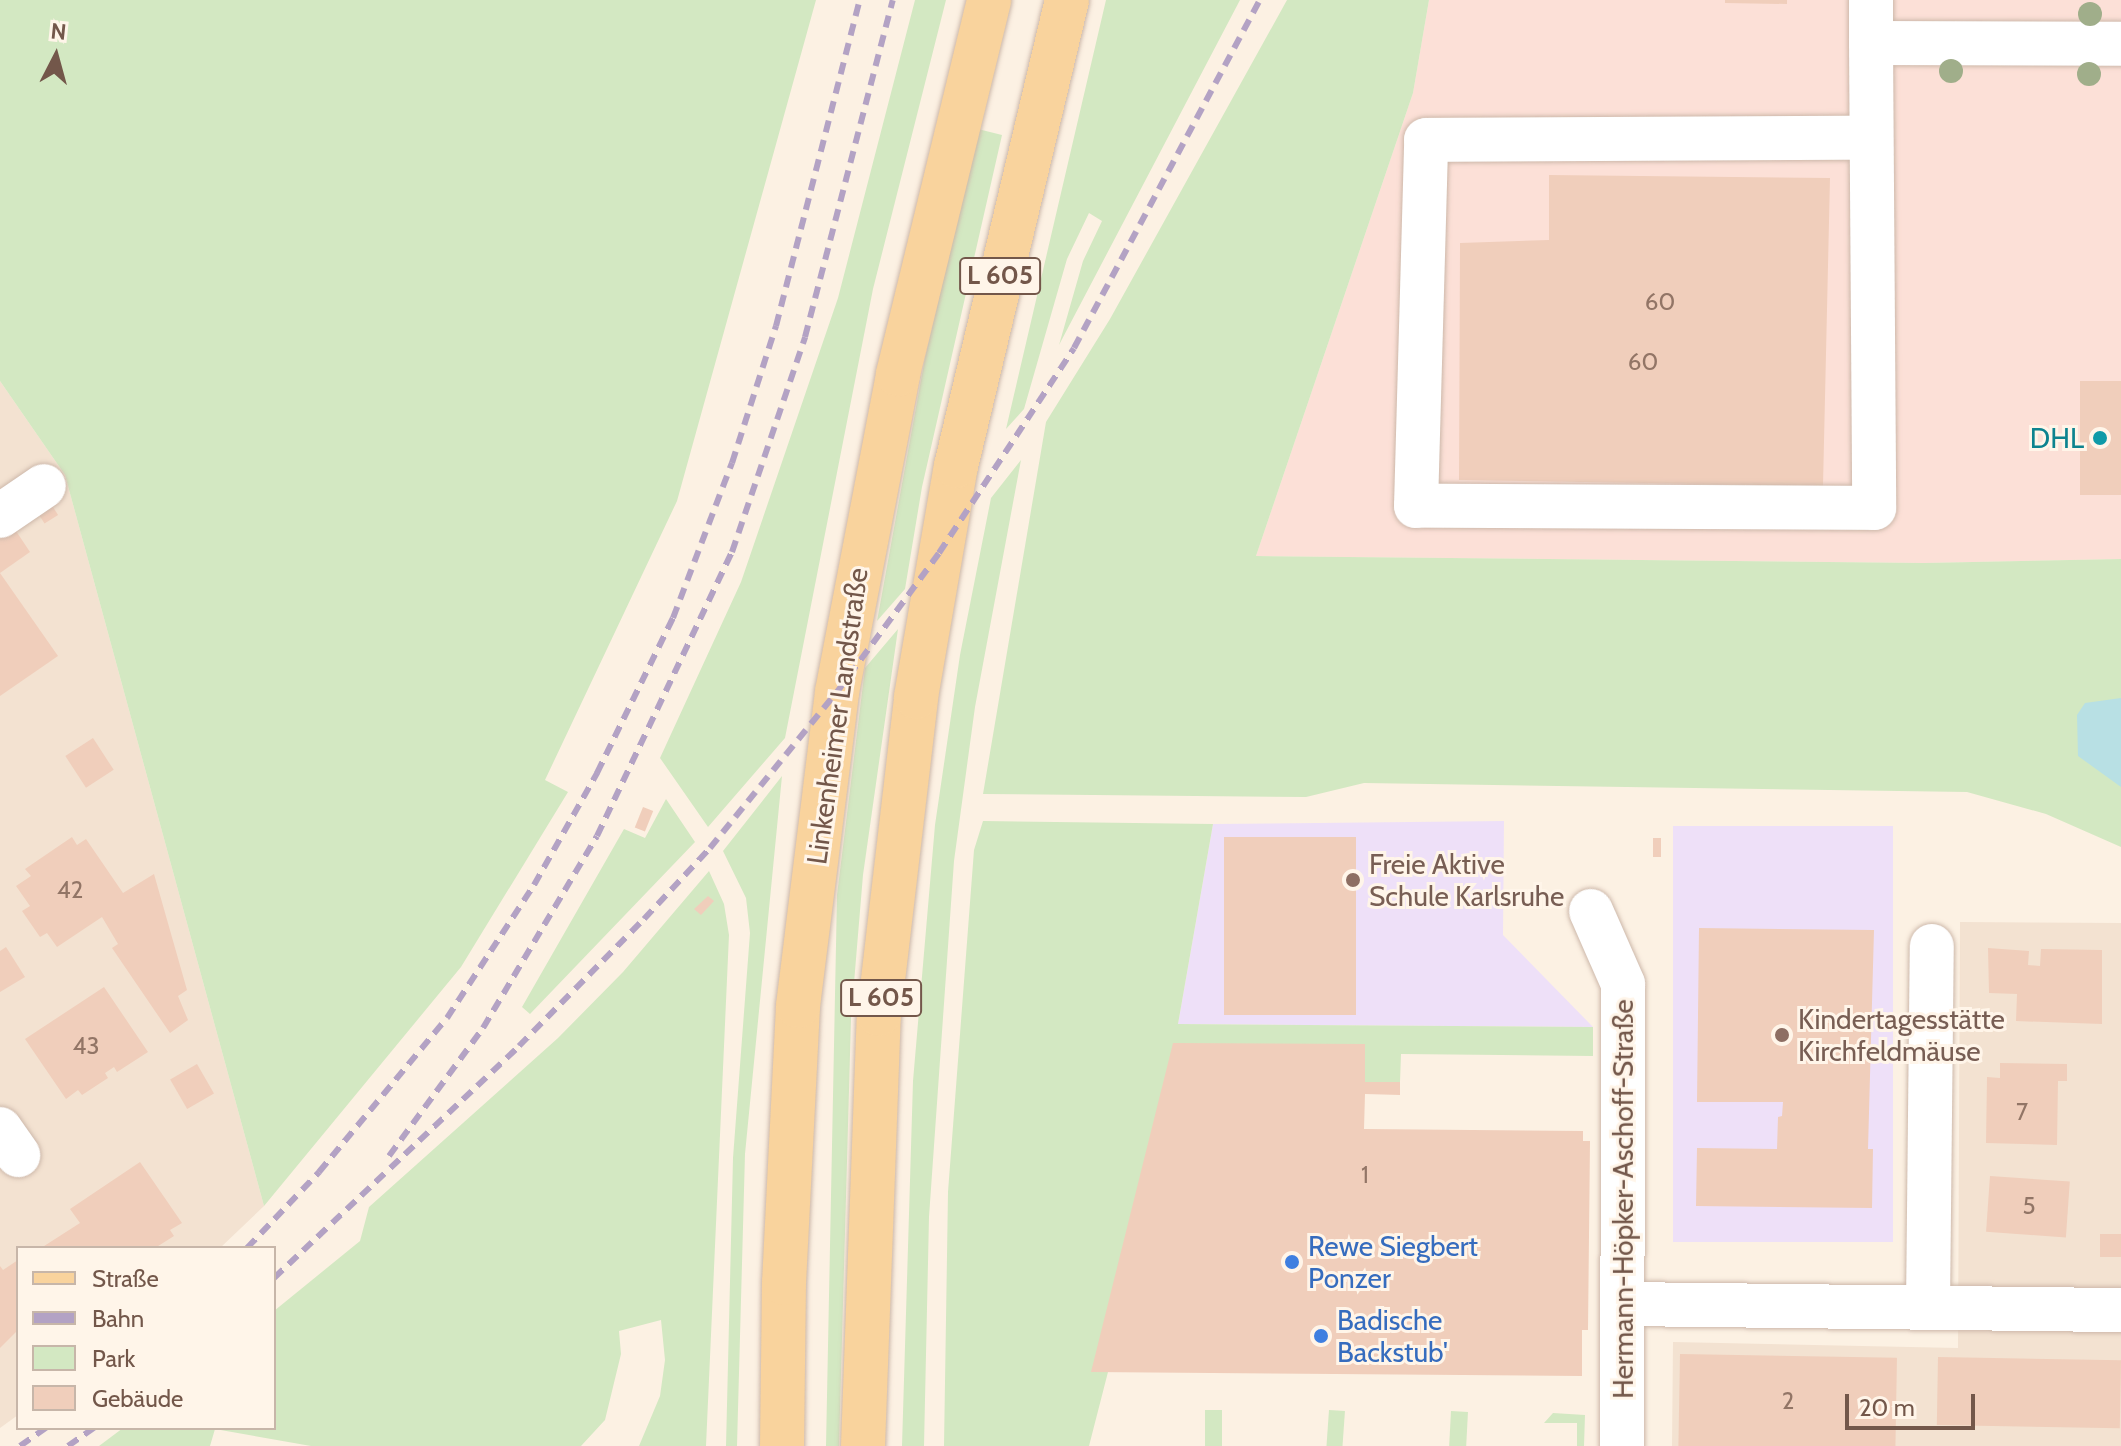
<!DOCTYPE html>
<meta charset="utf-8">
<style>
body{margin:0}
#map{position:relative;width:2121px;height:1446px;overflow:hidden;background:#fcf1e3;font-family:Cabin,sans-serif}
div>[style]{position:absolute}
.residential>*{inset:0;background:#f3e2d1}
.commercial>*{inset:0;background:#fce0d7}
.education>*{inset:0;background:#eee0f8;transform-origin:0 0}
.green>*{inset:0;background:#d3e8c2;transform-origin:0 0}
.water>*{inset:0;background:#b8e0e4}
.building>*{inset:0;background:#f0cebb;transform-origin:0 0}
.roads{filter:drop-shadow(0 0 2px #cdb8aa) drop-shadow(0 0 2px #cdb8aa)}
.minor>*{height:44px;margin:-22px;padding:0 22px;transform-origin:22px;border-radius:22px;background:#fff}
.major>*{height:44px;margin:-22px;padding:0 22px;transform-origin:22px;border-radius:22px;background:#f9d39d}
.rail>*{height:6px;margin-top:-3px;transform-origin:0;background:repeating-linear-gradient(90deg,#b3a2c4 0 12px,transparent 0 20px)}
.trees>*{width:24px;height:24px;margin:-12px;border-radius:50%;background:#a0ae8a}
.dots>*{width:22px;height:22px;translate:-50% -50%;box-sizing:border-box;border:4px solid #fff5e9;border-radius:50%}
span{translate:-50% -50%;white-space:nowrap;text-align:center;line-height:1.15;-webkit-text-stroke:6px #fff5e9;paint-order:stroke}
.number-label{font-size:24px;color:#927566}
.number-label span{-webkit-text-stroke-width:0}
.shield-label span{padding:2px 6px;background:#fff5e9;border:2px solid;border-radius:6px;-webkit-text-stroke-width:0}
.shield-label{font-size:26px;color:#73574a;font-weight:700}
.culture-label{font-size:28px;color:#0d838f}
.right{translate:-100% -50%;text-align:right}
.street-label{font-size:28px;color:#73574a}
.education-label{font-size:28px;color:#785e54}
.left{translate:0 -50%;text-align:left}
.shop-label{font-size:28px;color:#366cbe}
.legend{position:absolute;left:16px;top:1246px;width:260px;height:184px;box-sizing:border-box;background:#fff5e9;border:2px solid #c7b6a9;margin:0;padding:10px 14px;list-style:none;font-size:24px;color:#73574a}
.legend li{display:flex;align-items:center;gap:16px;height:40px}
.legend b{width:40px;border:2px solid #c7b6a9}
.north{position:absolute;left:16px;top:16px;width:80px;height:80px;-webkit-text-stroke:6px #fff5e9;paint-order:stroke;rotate:6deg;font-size:22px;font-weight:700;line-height:32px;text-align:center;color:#73574a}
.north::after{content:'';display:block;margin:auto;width:28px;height:36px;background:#73574a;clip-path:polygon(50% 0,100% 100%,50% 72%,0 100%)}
.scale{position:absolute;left:1845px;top:1394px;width:130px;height:36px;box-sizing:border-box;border:4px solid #73574a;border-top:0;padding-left:10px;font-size:24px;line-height:28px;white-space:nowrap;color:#73574a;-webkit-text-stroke:6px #fff5e9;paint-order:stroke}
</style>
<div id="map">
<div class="residential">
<div style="clip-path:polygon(0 381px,65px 475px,264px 1206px,220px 1248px,18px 1248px,18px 1415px,0 1428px)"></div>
<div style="clip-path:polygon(1960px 922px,2121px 923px,2121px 1446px,1672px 1446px,1673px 1342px,1958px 1348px)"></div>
</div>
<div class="commercial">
<div style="clip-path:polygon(1429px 0,2121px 0,2121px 559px,1924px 563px,1256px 556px,1413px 93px)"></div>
</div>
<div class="education">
<div style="clip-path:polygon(1504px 821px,1503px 935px,1593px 1027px,1178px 1024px,1213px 824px)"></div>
<div style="left:1673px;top:826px;width:220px;height:416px"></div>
</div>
<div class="green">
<div style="clip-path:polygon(0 0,816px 0,677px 501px,545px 780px,568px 792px,461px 967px,264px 1206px,65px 475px,0 381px)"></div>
<div style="clip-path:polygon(915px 0,946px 0,873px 289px,785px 738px,708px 827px,660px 758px,741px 582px,838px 298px)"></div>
<div style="clip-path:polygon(1106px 0,1240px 0,1059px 345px,1083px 261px,1102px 221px,1089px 213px,1067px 259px,1024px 409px,1006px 429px)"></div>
<div style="clip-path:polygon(1287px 0,1429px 0,1413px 93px,1256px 556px,1924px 563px,2121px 559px,2121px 847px,2046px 814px,1967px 792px,1364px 783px,1306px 797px,983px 794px,1046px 422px,1110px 319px)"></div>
<div style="clip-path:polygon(978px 129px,1002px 135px,922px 487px,905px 589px,877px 621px,925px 358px)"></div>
<div style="clip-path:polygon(1021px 460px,975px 707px,954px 861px,929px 1217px,924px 1446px,902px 1446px,913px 1081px,935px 825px,960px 655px,991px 498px)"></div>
<div style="clip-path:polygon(898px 629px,863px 875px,851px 1019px,839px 1446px,826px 1446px,837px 895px,865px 668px)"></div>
<div style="clip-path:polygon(782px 776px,745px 1154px,737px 1446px,726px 1446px,733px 1158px,750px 933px,746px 898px,723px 851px)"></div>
<div style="clip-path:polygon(666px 799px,695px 842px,530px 1014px,522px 1007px,624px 829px,645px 838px)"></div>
<div style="clip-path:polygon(983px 821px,1213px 824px,1178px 1024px,1593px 1027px,1593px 1056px,1401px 1054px,1400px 1082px,1365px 1082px,1092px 1371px,1108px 1372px,1089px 1446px,944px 1446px,948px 1192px,974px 850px)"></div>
<div style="clip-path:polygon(709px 871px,724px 904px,729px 935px,706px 1446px,639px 1446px,660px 1396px,665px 1360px,661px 1320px,619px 1331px,621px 1354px,605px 1420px,581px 1446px,311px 1446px,215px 1429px,210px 1446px,99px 1446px,123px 1428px,274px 1428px,274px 1311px,360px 1241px,369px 1207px,558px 1038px,623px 972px)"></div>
<div style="left:1205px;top:1410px;width:17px;height:36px"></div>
<div style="left:1329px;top:1410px;width:16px;height:36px;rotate:4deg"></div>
<div style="left:1451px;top:1411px;width:17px;height:35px;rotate:3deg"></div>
<div style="clip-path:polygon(1553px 1413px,1585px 1415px,1584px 1446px,1577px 1446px,1577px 1423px,1544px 1423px)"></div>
</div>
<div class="water">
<div style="clip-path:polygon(2121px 698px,2121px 787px,2078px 756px,2077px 715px,2085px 703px)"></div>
</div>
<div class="building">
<div style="clip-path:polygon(1725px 0,1787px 0,1787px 4px,1725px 3px)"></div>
<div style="clip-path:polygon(1549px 175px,1830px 178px,1823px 486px,1459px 480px,1460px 243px,1549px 240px)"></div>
<div style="left:2080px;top:381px;width:41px;height:114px"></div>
<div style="left:48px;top:499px;width:19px;height:16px;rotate:58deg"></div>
<div style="clip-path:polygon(10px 522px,30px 552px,0 573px,0 529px)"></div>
<div style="clip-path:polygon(0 573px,58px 656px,0 696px)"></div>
<div style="left:93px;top:738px;width:38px;height:33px;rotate:57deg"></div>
<div style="left:643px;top:807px;width:11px;height:22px;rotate:22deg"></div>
<div style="clip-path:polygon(72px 837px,77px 845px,86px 839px,123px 893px,154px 874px,187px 990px,178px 996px,188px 1020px,170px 1033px,112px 948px,118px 944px,102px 917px,57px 947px,47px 933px,40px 937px,22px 911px,30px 906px,16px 886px,31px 876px,25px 869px)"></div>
<div style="left:1224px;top:837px;width:132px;height:178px"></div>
<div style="left:1653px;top:838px;width:8px;height:19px"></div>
<div style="clip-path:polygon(708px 896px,714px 901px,701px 915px,694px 909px)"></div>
<div style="clip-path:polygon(1699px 928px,1874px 930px,1868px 1149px,1873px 1149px,1872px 1208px,1696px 1206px,1697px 1148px,1777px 1149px,1778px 1117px,1782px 1116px,1783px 1102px,1697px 1102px)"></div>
<div style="clip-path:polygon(6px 947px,25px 977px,0 992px,0 951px)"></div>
<div style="clip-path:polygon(1988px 948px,2029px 951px,2028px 965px,2040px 966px,2041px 949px,2102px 950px,2102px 1024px,2016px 1021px,2017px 994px,1989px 993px)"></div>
<div style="clip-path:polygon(104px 987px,148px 1052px,117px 1072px,114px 1067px,105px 1073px,108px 1078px,82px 1095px,78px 1090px,66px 1099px,25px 1039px)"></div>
<div style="clip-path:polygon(1173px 1043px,1365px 1044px,1365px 1082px,1400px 1082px,1400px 1095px,1365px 1094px,1364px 1129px,1583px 1131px,1583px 1141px,1590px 1141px,1588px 1330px,1582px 1330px,1582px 1376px,1091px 1372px)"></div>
<div style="clip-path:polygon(2000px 1063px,2067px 1064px,2067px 1081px,2058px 1081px,2057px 1145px,1986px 1143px,1987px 1077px,2000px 1078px)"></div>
<div style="left:197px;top:1064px;width:34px;height:31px;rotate:60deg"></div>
<div style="clip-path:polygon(140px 1162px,182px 1223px,170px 1230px,174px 1236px,155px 1248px,41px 1248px,80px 1223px,70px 1209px)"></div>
<div style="left:1990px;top:1176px;width:80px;height:56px;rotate:4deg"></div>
<div style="left:2100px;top:1234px;width:21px;height:23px"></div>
<div style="clip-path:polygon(18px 1260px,18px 1330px,0 1348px,0 1266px,3px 1270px)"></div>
<div style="left:1680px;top:1354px;width:217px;height:92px;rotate:1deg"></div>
<div style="left:1938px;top:1357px;width:183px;height:68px;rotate:1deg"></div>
</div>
<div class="roads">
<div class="minor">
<div style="left:1871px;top:0;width:43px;rotate:90deg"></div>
<div style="left:1871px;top:43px;width:250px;rotate:0.2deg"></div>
<div style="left:1871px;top:43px;width:465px;rotate:89.6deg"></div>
<div style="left:1874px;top:508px;width:458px;rotate:-179.7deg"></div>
<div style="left:1416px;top:506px;width:366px;rotate:-88.4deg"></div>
<div style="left:1426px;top:140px;width:445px;rotate:-0.3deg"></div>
<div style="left:0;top:516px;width:53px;rotate:-34.3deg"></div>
<div style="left:1591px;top:911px;width:80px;rotate:66.3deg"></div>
<div style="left:1623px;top:984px;width:462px;rotate:90.1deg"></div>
<div style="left:0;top:1129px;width:32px;rotate:55deg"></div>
<div style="left:1623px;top:1304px;width:498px;rotate:0.7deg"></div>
<div style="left:1928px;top:1306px;width:360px;rotate:-89.4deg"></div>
</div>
<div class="major">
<div style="left:782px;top:1446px;width:163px;rotate:-89.3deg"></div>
<div style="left:784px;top:1283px;width:277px;rotate:-87.1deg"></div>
<div style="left:798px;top:1006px;width:316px;rotate:-82.9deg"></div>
<div style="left:837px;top:692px;width:324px;rotate:-79.1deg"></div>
<div style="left:898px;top:374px;width:385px;rotate:-76.3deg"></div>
<div style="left:863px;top:1446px;width:432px;rotate:-87.9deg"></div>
<div style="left:879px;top:1014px;width:319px;rotate:-83.3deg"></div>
<div style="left:916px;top:697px;width:234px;rotate:-80.2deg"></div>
<div style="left:956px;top:466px;width:479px;rotate:-76.6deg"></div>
</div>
</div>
<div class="rail">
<div style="left:389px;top:1156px;width:159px;rotate:-53.7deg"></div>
<div style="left:483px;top:1028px;width:223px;rotate:-59.3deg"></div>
<div style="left:597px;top:836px;width:314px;rotate:-64.6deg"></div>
<div style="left:732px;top:552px;width:227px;rotate:-71.2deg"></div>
<div style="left:805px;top:337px;width:348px;rotate:-75.4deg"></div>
<div style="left:247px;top:1248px;width:105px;rotate:-46.5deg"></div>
<div style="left:319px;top:1172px;width:200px;rotate:-50.3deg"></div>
<div style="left:447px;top:1018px;width:159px;rotate:-56.8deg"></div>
<div style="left:534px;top:885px;width:129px;rotate:-60.6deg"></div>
<div style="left:597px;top:773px;width:173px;rotate:-63.9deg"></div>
<div style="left:673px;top:618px;width:166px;rotate:-69.2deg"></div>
<div style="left:732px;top:463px;width:144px;rotate:-72.2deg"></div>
<div style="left:776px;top:326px;width:337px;rotate:-75.6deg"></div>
<div style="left:274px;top:1278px;width:337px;rotate:-43.4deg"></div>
<div style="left:519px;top:1046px;width:178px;rotate:-45.5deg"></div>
<div style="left:644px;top:919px;width:97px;rotate:-47.1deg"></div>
<div style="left:710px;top:848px;width:201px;rotate:-50.9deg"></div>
<div style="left:837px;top:692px;width:172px;rotate:-53.7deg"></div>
<div style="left:939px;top:553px;width:245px;rotate:-56.6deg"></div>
<div style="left:1074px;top:348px;width:395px;rotate:-61.9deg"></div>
<div style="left:20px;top:1446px;width:32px;rotate:-35deg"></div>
<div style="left:68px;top:1446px;width:32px;rotate:-35deg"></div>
</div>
<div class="trees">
<div style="left:2090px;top:14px"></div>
<div style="left:1951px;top:71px"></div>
<div style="left:2089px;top:74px"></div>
</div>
<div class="dots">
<div style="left:2100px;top:438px;background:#0f9aa8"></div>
<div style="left:1353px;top:880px;background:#8d6e63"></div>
<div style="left:1782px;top:1035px;background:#8d6e63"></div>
<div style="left:1292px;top:1262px;background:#3f7fe0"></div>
<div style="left:1321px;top:1336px;background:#3f7fe0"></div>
</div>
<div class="number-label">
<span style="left:1660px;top:302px">60</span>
<span style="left:1643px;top:362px">60</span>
<span style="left:70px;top:890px">42</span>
<span style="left:86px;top:1046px">43</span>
<span style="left:2022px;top:1112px">7</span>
<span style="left:1365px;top:1175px">1</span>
<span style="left:2029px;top:1206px">5</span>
<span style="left:1788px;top:1401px">2</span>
</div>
<div class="shield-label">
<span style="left:1000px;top:276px">L 605</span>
<span style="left:881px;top:998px">L 605</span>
</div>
<div class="culture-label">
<span class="right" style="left:2084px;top:438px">DHL</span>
</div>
<div class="street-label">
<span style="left:837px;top:716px;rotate:-82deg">Linkenheimer Landstraße</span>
<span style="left:1623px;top:1199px;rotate:-90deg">Hermann-Höpker-Aschoff-Straße</span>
</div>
<div class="education-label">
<span class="left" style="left:1369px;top:880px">Freie Aktive<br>Schule Karlsruhe</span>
<span class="left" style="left:1798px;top:1035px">Kindertagesstätte<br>Kirchfeldmäuse</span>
</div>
<div class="shop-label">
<span class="left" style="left:1308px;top:1262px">Rewe Siegbert<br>Ponzer</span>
<span class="left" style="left:1337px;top:1336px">Badische<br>Backstub'</span>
</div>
<ul class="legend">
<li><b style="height:10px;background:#f9d39d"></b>Straße</li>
<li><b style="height:10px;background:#b3a2c4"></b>Bahn</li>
<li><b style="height:22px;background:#d3e8c2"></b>Park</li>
<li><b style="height:22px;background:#f0cebb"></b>Gebäude</li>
</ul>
<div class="north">N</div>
<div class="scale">20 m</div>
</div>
